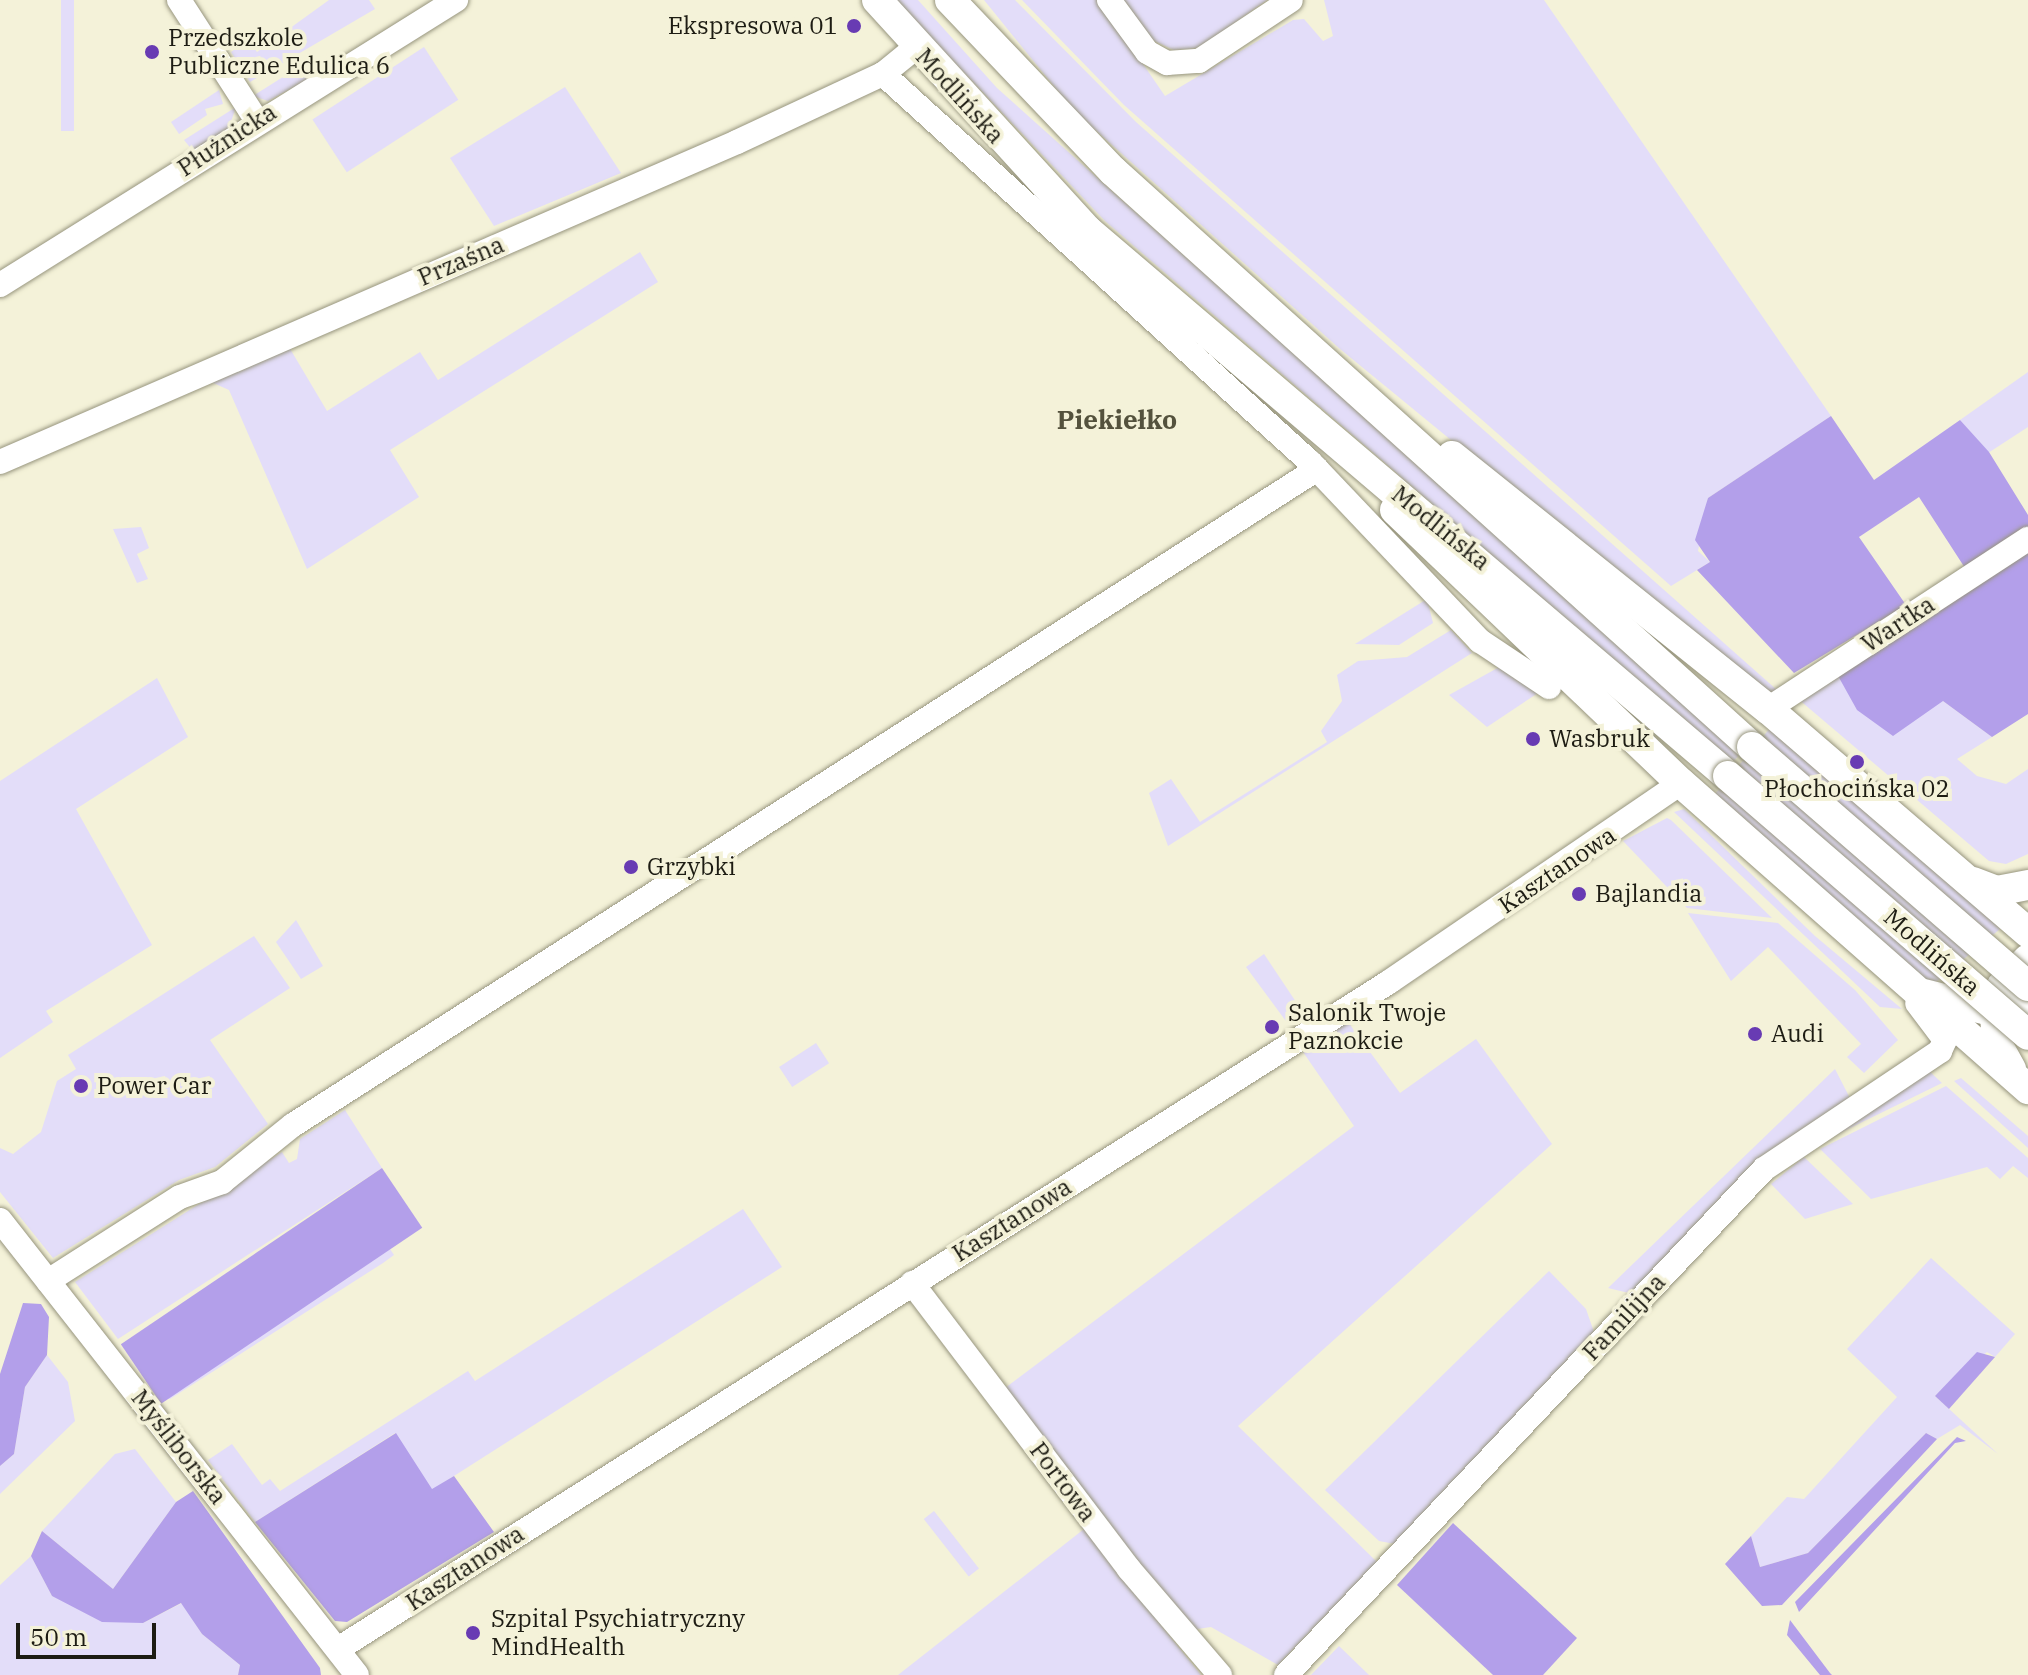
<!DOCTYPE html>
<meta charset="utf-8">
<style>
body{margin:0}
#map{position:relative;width:2028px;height:1675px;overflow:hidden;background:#f4f2d9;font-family:"IBM Plex Serif",serif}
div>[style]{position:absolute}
.green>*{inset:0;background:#e3ddf9;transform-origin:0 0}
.forest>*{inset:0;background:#b39fea;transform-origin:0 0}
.roads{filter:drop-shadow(0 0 2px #97957e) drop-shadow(0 0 2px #97957e)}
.minor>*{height:24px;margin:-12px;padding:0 12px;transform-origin:12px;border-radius:12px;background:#fff}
.major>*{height:30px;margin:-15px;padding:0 15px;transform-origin:15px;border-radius:15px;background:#fff}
.bridges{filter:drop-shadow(0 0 2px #97957e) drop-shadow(0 0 2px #97957e)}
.major-bridge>*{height:30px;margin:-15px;padding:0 15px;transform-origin:15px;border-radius:15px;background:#fff}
.dots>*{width:22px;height:22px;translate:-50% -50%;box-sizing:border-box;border:4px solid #f4f2d9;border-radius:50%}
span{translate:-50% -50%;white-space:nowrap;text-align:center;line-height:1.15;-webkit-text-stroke:8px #f4f2d9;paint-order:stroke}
.poi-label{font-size:24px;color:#1d1c13}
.right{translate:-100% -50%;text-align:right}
.left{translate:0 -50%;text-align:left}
.street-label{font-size:24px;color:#1d1c13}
.neighbourhood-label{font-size:26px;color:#54523d;font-weight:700}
.scale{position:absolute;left:16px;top:1623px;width:140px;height:36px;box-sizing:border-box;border:4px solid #1d1c13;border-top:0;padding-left:10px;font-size:24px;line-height:28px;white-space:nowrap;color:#1d1c13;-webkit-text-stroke:6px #f4f2d9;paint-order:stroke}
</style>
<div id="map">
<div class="green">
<div style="left:61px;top:0;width:13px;height:131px"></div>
<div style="clip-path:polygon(329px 0,369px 0,375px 9px,250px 82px,231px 52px,248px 40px,257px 52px)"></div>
<div style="clip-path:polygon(895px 0,918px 0,997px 88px,1740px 754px,1732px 763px,1105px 221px)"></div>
<div style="clip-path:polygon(984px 0,1015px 0,1136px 122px,1777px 690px,1769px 694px,1651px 604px,1340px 349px,1074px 111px)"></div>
<div style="clip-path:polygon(1022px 0,1099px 0,1165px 96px,1293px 20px,1304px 19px,1323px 41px,1333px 36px,1324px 0,1544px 0,1831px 416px,1708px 498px,1698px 551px,1710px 562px,1671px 586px,1124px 105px)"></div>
<div style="clip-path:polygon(1123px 0,1267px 0,1199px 48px,1174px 50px,1150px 39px)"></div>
<div style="left:424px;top:47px;width:63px;height:133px;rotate:57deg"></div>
<div style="clip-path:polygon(302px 65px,310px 78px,268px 101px,253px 96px)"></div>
<div style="clip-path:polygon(565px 87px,621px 173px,494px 226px,450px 158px)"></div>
<div style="clip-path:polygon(219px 90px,223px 104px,205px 109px,207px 115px,179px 134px,171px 122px)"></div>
<div style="clip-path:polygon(236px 107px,229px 128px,193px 151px,184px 140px)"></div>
<div style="clip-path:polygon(640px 252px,658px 282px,390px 450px,419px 497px,307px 569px,229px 390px,211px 382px,289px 347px,327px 411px,420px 352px,438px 380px)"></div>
<div style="clip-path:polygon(2028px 372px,2028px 427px,1985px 455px,1960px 420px)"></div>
<div style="clip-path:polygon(141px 527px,149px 548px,137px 554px,148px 579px,137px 583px,113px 529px)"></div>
<div style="clip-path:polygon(1427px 599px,1433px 623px,1399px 645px,1355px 644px)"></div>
<div style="clip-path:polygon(1451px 630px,1472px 653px,1168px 846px,1149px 793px,1171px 779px,1200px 822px,1327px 742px,1321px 731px,1342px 701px,1337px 675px,1358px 661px,1407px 657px)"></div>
<div style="clip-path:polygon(1501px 666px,1541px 691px,1487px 727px,1449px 695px)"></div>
<div style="clip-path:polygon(1837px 674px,1943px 701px,1992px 737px,1957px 759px,1977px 776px,2006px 784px,2028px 769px,2028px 854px,2006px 864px,1989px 861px,1797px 698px)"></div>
<div style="clip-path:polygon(157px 678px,188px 737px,76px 809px,152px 945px,46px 1011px,53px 1022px,0 1058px,0 781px)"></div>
<div style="clip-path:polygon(1771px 727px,1970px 896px,2000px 929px,1930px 987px,1715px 794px)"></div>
<div style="clip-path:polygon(1684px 809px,1815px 936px,1902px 1009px,1880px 1007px,1674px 812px)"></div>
<div style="clip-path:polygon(1667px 818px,1671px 820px,1772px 918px,1687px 908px,1623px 841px)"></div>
<div style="clip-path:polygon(1688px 913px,1778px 923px,1855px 990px,1898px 1040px,1864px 1073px,1847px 1057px,1861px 1044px,1768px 947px,1731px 981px)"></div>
<div style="clip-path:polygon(296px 920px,323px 966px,301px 979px,276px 942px)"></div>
<div style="clip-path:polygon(254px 936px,290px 988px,210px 1040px,268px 1124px,215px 1167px,179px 1180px,53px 1258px,0 1192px,0 1148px,13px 1154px,41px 1132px,57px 1081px,76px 1069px,68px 1055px)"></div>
<div style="clip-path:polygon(1264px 954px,1304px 1014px,1288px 1024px,1246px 967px)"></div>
<div style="clip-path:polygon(1348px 1022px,1400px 1093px,1476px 1039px,1552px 1144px,1238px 1426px,1377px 1562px,1278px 1665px,1211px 1627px,1190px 1630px,1005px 1388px,1354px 1126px,1303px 1052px)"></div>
<div style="left:816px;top:1043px;width:24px;height:44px;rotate:57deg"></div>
<div style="clip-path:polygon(1835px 1069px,1853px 1104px,1764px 1157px,1633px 1294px,1608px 1288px)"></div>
<div style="clip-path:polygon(1927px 1069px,1942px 1083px,1785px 1160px)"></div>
<div style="clip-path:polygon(1961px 1078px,2028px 1136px,2028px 1148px,1954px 1081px)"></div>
<div style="clip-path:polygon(1946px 1086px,2028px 1158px,2028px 1178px,2013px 1166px,2000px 1179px,1987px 1167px,1871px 1199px,1820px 1149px)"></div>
<div style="clip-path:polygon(345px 1110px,382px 1168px,118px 1339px,75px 1282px,282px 1152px,289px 1163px,297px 1159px,300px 1139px)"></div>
<div style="clip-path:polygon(1804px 1157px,1853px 1204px,1805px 1219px,1771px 1184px)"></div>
<div style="clip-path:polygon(743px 1209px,782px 1267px,432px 1490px,395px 1433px,255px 1522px,208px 1460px,232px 1444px,262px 1485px,270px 1479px,280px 1491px,468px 1371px,475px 1381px)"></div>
<div style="clip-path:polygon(390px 1249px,394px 1255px,383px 1263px,170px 1399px,160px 1398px)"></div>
<div style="clip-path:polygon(1931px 1258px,2015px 1334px,1995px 1357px,1987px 1352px,1935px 1396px,1998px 1454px,1960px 1425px,1937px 1439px,1926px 1433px,1808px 1553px,1760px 1567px,1751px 1536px,1787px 1497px,1804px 1499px,1897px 1397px,1847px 1349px)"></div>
<div style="clip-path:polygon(1549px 1271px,1586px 1309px,1595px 1335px,1395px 1544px,1379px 1541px,1325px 1490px)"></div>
<div style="clip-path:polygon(47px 1355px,68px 1382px,75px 1421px,0 1494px,0 1466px,14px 1454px,25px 1387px)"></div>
<div style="clip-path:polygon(135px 1449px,176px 1502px,113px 1589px,42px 1531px,115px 1454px)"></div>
<div style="left:934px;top:1511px;width:73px;height:13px;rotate:52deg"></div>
<div style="clip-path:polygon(1084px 1529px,1201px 1675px,898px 1675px)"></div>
<div style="clip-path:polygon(31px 1556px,52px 1596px,143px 1623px,182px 1603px,202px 1634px,240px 1665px,238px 1675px,0 1675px,0 1585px)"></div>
<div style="clip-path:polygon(1339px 1646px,1369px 1675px,1311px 1675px)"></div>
</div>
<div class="forest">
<div style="clip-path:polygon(1831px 416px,1874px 480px,1960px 420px,1989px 452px,2028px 515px,2028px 528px,1965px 568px,1919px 497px,1859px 537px,1906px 605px,1794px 673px,1697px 570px,1710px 562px,1695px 540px,1708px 498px)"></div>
<div style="clip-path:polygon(2028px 548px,2028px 714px,1992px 737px,1943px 701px,1893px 736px,1857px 710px,1837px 674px)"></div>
<div style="left:382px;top:1168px;width:72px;height:315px;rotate:56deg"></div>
<div style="clip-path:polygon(23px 1303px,41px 1304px,49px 1317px,47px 1355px,25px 1387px,14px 1454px,0 1466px,0 1374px)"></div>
<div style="clip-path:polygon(1977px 1352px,1995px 1357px,1949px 1409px,1935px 1396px)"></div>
<div style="clip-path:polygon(396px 1433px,432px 1489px,454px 1476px,494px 1532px,347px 1622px,335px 1621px,255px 1522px)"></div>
<div style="clip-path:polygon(1926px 1433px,1937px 1439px,1782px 1605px,1762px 1606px,1725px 1564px,1751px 1536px,1760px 1567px,1808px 1553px)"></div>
<div style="clip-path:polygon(1957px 1437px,1966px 1441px,1955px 1443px,1799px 1612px,1795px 1602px)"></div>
<div style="clip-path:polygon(193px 1491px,320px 1668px,321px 1675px,238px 1675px,240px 1665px,202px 1634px,181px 1603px,143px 1623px,102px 1622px,52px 1596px,31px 1556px,42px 1531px,113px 1589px,176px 1502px)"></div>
<div style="clip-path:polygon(1453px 1523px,1577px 1638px,1543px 1675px,1493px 1675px,1397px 1585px)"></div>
<div style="clip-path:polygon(1790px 1620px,1830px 1673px,1832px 1675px,1820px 1675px,1787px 1635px)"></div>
</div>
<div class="roads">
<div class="minor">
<div style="left:179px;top:0;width:144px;rotate:57.2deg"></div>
<div style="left:1109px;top:0;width:64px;rotate:53.8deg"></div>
<div style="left:1147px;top:52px;width:23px;rotate:29deg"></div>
<div style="left:1167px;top:63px;width:32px;rotate:-4deg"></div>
<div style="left:1199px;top:61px;width:110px;rotate:-33.5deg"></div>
<div style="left:883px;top:74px;width:577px;rotate:42.26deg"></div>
<div style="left:1310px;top:462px;width:247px;rotate:46.5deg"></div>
<div style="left:1480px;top:641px;width:83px;rotate:33.7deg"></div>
<div style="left:0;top:285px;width:538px;rotate:-32.01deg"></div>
<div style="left:0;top:462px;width:803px;rotate:-23.47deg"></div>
<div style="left:737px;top:142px;width:161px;rotate:-25deg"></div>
<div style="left:883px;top:74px;width:41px;rotate:-39.1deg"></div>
<div style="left:1768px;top:709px;width:311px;rotate:-33.2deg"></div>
<div style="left:0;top:1220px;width:578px;rotate:51.88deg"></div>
<div style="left:48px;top:1281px;width:156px;rotate:-32.5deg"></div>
<div style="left:180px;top:1197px;width:45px;rotate:-19.7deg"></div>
<div style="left:222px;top:1182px;width:91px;rotate:-38.8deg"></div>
<div style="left:293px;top:1125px;width:1216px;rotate:-32.64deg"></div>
<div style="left:912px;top:1283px;width:359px;rotate:52.8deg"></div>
<div style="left:1129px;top:1569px;width:140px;rotate:49.4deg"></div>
<div style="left:338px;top:1649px;width:1245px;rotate:-32.4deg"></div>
<div style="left:1389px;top:982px;width:353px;rotate:-34.3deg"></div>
<div style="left:1286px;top:1675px;width:696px;rotate:-46.63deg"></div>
<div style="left:1764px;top:1169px;width:212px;rotate:-33.8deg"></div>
<div style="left:1940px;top:1051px;width:12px;rotate:-66deg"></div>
<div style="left:1945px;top:1040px;width:46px;rotate:-127.1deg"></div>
</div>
<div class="major">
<div style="left:877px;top:0;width:313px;rotate:47.6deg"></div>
<div style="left:1088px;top:231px;width:841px;rotate:40.42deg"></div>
<div style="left:950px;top:0;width:236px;rotate:46.4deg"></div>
<div style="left:1113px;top:171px;width:860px;rotate:42.03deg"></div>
<div style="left:1452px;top:456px;width:405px;rotate:38.7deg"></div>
<div style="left:1768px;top:709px;width:343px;rotate:40.7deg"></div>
<div style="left:1395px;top:510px;width:395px;rotate:43.7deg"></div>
<div style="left:1681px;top:783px;width:463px;rotate:41.4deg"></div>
<div style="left:1973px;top:882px;width:26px;rotate:21deg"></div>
<div style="left:1997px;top:891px;width:32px;rotate:-11deg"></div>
<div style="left:1924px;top:994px;width:73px;rotate:14.2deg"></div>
<div style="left:1995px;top:1012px;width:35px;rotate:-20deg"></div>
<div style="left:2011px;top:1069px;width:29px;rotate:-119deg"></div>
<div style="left:1997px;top:1044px;width:32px;rotate:-94deg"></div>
<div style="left:1995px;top:1012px;width:27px;rotate:-75deg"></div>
<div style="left:2002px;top:986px;width:37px;rotate:-46deg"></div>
</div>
</div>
<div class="bridges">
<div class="major-bridge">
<div style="left:1752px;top:747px;width:365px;rotate:40.9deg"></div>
<div style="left:1728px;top:776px;width:396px;rotate:40.8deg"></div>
</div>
</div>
<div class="dots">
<div style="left:854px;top:26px;background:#683bb3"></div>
<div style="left:152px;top:52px;background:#683bb3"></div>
<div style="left:1533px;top:739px;background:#683bb3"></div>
<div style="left:1857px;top:762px;background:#683bb3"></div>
<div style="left:631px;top:867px;background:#683bb3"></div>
<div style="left:1579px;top:894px;background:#683bb3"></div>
<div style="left:1272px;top:1027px;background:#683bb3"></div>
<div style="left:1755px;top:1034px;background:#683bb3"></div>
<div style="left:81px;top:1086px;background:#683bb3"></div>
<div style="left:473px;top:1633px;background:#683bb3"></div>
</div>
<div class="poi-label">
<span class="right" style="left:838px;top:26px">Ekspresowa 01</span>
<span class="left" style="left:168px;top:52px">Przedszkole<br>Publiczne Edulica 6</span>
<span class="left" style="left:1549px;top:739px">Wasbruk</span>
<span style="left:1857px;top:789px">Płochocińska 02</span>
<span class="left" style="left:647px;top:867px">Grzybki</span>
<span class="left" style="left:1595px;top:894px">Bajlandia</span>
<span class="left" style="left:1288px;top:1027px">Salonik Twoje<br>Paznokcie</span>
<span class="left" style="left:1771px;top:1034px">Audi</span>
<span class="left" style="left:97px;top:1086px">Power Car</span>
<span class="left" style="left:491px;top:1633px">Szpital Psychiatryczny<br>MindHealth</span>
</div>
<div class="street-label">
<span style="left:960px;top:96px;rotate:48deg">Modlińska</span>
<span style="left:227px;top:140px;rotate:-33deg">Płużnicka</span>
<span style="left:461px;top:261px;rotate:-23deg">Przaśna</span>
<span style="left:1441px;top:528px;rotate:39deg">Modlińska</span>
<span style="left:1898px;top:624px;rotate:-33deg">Wartka</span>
<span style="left:1557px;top:870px;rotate:-34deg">Kasztanowa</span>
<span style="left:1932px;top:952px;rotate:41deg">Modlińska</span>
<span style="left:1012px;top:1220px;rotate:-32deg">Kasztanowa</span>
<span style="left:1624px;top:1317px;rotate:-47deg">Familijna</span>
<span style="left:179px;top:1447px;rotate:52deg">Myśliborska</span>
<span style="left:1063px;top:1482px;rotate:53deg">Portowa</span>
<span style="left:465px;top:1568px;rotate:-33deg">Kasztanowa</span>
</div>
<div class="neighbourhood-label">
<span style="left:1117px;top:420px">Piekiełko</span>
</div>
<div class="scale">50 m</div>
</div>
